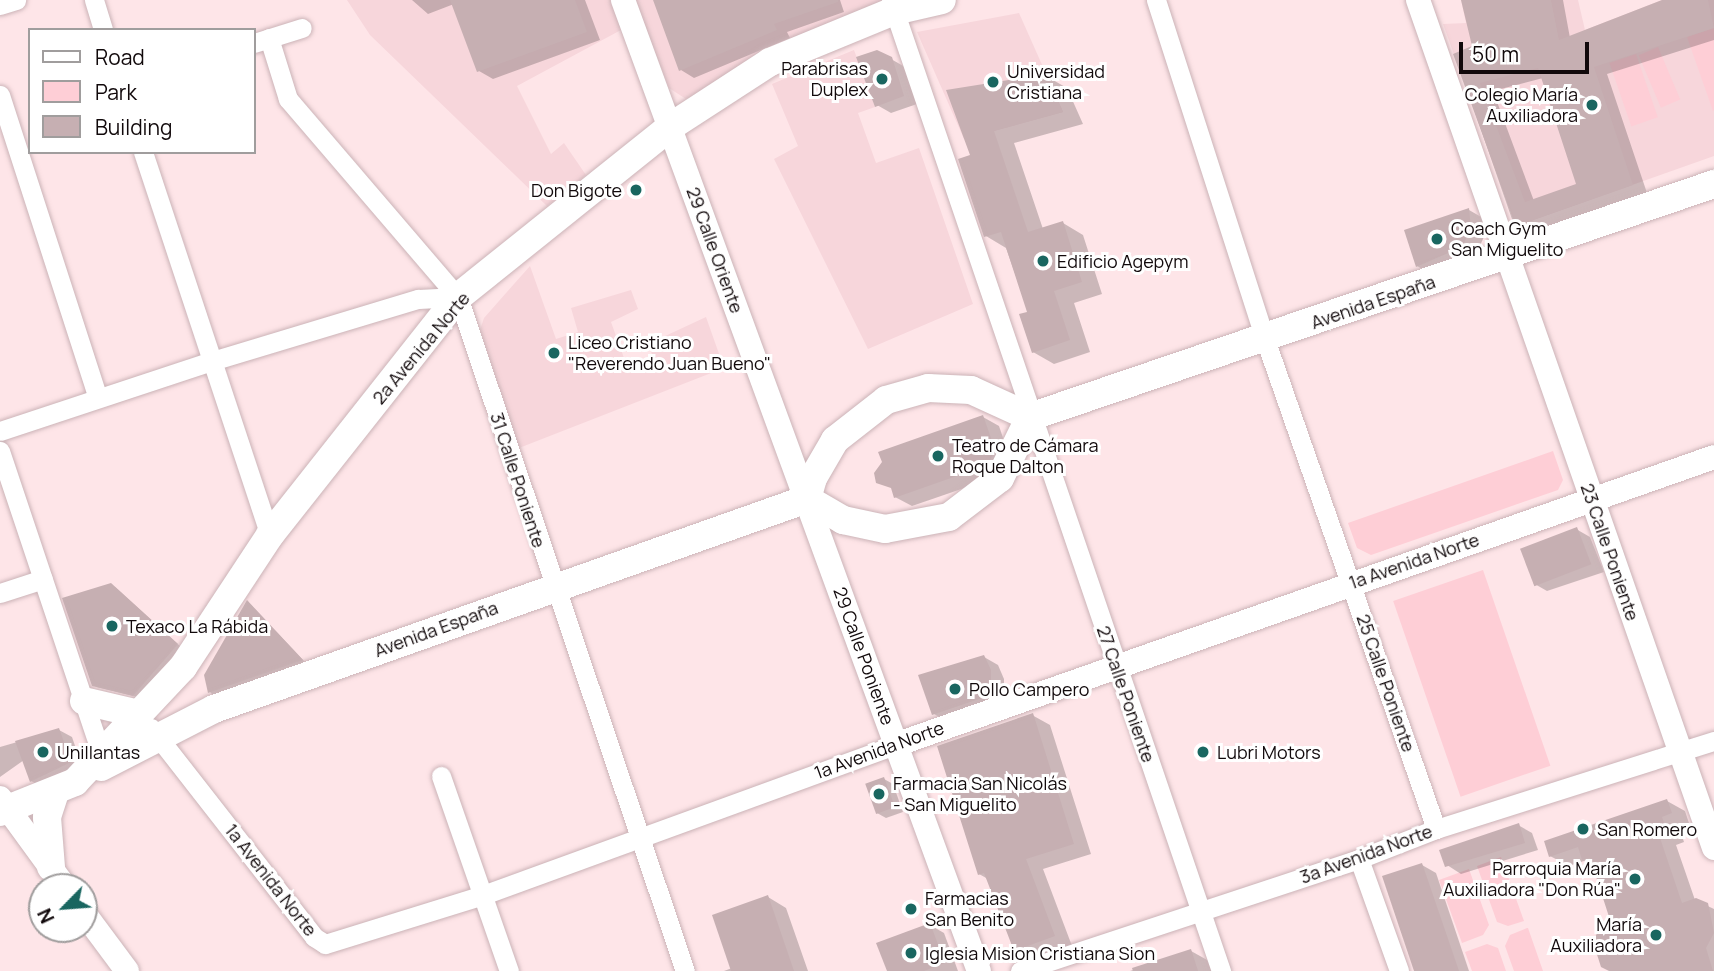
<!DOCTYPE html>
<meta charset="utf-8">
<style>
body{margin:0}
#map{position:relative;width:1714px;height:971px;overflow:hidden;background:#fee5e8;font-family:Manrope,sans-serif}
div>[style]{position:absolute}
.built>*{inset:0;background:#f7d6db}
.green>*{inset:0;background:#feced6;transform-origin:0 0}
.shadow>*{inset:0;background:#0003}
.building>*{inset:0;background:#c6afb2;transform-origin:0 0}
.roads{filter:drop-shadow(0 0 2px #cbb3b7) drop-shadow(0 0 2px #cbb3b7)}
.minor>*{height:19px;margin:-9.5px;padding:0 9.5px;transform-origin:9.5px;border-radius:9.5px;background:#fff}
.tertiary>*{height:24px;margin:-12px;padding:0 12px;transform-origin:12px;border-radius:12px;background:#fff}
.secondary>*{height:28px;margin:-14px;padding:0 14px;transform-origin:14px;border-radius:14px;background:#fff}
.dots>*{width:19px;height:19px;translate:-50% -50%;box-sizing:border-box;border:4px solid #fff;border-radius:50%}
span{translate:-50% -50%;white-space:nowrap;text-align:center;line-height:1.15;-webkit-text-stroke:6px #fff;paint-order:stroke}
.poi-label{font-size:18px;color:#11090b}
.right{translate:-100% -50%;text-align:right}
.left{translate:0 -50%;text-align:left}
.street-label{font-size:18px;color:#11090b}
.legend{position:absolute;left:28px;top:28px;width:228px;height:126px;box-sizing:border-box;background:#fff;border:2px solid #a09d9d;margin:0;padding:9px 12px;list-style:none;font-size:21px;color:#11090b}
.legend li{display:flex;align-items:center;gap:14px;height:35px}
.legend b{width:35px;border:2px solid #a09d9d}
.north{position:absolute;left:28px;top:873px;width:70px;height:70px;box-sizing:border-box;background:#fff;border:2px solid #a09d9d;border-radius:50%;rotate:245deg;font-size:19px;font-weight:700;line-height:28px;text-align:center;color:#11090b}
.north::after{content:'';display:block;margin:auto;width:24px;height:32px;background:#196660;clip-path:polygon(50% 0,100% 100%,50% 72%,0 100%)}
.scale{position:absolute;left:1459px;top:42px;width:130px;height:32px;box-sizing:border-box;border:4px solid #11090b;border-top:0;padding-left:9px;font-size:21px;line-height:24px;white-space:nowrap;color:#11090b;-webkit-text-stroke:5px #fff;paint-order:stroke}
</style>
<div id="map">
<div class="built">
<div style="clip-path:polygon(347px 0,610px 0,621px 30px,517px 86px,551px 154px,564px 143px,586px 175px,547px 206px,370px 35px)"></div>
<div style="clip-path:polygon(635px 0,881px 0,884px 6px,686px 99px,669px 88px)"></div>
<div style="clip-path:polygon(1461px 0,1578px 0,1585px 30px,1662px 0,1714px 0,1714px 156px,1516px 226px,1443px 24px,1466px 23px)"></div>
<div style="clip-path:polygon(1019px 13px,1063px 112px,964px 139px,917px 32px)"></div>
<div style="clip-path:polygon(854px 50px,875px 107px,858px 113px,876px 163px,919px 148px,973px 304px,868px 349px,774px 159px,798px 146px,772px 84px)"></div>
<div style="clip-path:polygon(530px 266px,556px 339px,578px 332px,571px 308px,631px 290px,638px 309px,611px 322px,629px 372px,655px 362px,648px 344px,706px 317px,724px 368px,519px 448px,480px 330px,484px 318px)"></div>
</div>
<div class="green">
<div style="clip-path:polygon(1714px 28px,1714px 110px,1713px 111px,1687px 37px)"></div>
<div style="left:1658px;top:47px;width:57px;height:21px;rotate:67deg"></div>
<div style="left:1636px;top:54px;width:67px;height:28px;rotate:71deg"></div>
<div style="clip-path:polygon(1553px 451px,1563px 480px,1558px 490px,1371px 555px,1357px 548px,1348px 523px)"></div>
<div style="left:1483px;top:570px;width:207px;height:95px;rotate:71deg"></div>
<div style="clip-path:polygon(1501px 857px,1524px 921px,1508px 926px,1497px 922px,1477px 866px)"></div>
<div style="clip-path:polygon(1469px 869px,1489px 925px,1483px 935px,1462px 943px,1439px 880px)"></div>
<div style="clip-path:polygon(1527px 928px,1528px 928px,1543px 971px,1514px 971px,1505px 946px,1510px 935px)"></div>
<div style="clip-path:polygon(1487px 944px,1498px 948px,1506px 971px,1472px 971px,1465px 952px)"></div>
</div>
<div class="shadow">
<div style="clip-path:polygon(412px 0,585px 0,600px 40px,493px 79px,479px 71px,454px 4px,428px 14px)"></div>
<div style="clip-path:polygon(655px 0,840px 0,844px 12px,787px 32px,790px 38px,694px 78px,681px 70px)"></div>
<div style="clip-path:polygon(evenodd,1463px 0,1563px 0,1570px 38px,1668px 0,1714px 0,1714px 40px,1607px 74px,1647px 193px,1532px 233px,1513px 222px,1455px 55px,1474px 47px,1463px 0,1543px 78px,1579px 185px,1534px 201px,1493px 91px,1543px 78px)"></div>
<div style="clip-path:polygon(891px 59px,905px 67px,917px 104px,891px 113px,877px 105px)"></div>
<div style="clip-path:polygon(1046px 76px,1067px 88px,1083px 124px,1014px 143px,1043px 229px,1063px 223px,1083px 235px,1102px 294px,1074px 303px,1090px 352px,1054px 364px,1033px 352px,1029px 313px,1006px 248px,986px 236px,972px 156px,949px 92px)"></div>
<div style="clip-path:polygon(1469px 210px,1483px 218px,1484px 237px,1476px 254px,1431px 274px,1417px 266px)"></div>
<div style="clip-path:polygon(983px 417px,999px 426px,1011px 461px,1005px 474px,912px 506px,895px 497px)"></div>
<div style="clip-path:polygon(1576px 529px,1590px 537px,1604px 572px,1547px 591px,1533px 583px)"></div>
<div style="clip-path:polygon(115px 587px,181px 647px,138px 697px,97px 687px)"></div>
<div style="clip-path:polygon(251px 605px,305px 662px,213px 695px,210px 692px)"></div>
<div style="clip-path:polygon(984px 657px,998px 665px,1004px 679px,1004px 702px,948px 722px,934px 714px)"></div>
<div style="clip-path:polygon(1032px 715px,1050px 725px,1091px 854px,1043px 869px,1072px 946px,1033px 960px,1016px 950px,988px 879px,979px 874px)"></div>
<div style="clip-path:polygon(59px 730px,72px 737px,83px 769px,44px 788px,31px 781px,24px 760px,0 777px,0 747px)"></div>
<div style="clip-path:polygon(884px 779px,893px 784px,903px 812px,886px 818px,877px 813px)"></div>
<div style="clip-path:polygon(1667px 801px,1685px 811px,1689px 823px,1679px 827px,1684px 842px,1676px 845px,1695px 900px,1714px 909px,1714px 971px,1611px 971px,1615px 927px,1594px 864px,1587px 860px,1569px 866px,1550px 856px)"></div>
<div style="clip-path:polygon(1518px 825px,1532px 833px,1538px 850px,1461px 874px,1447px 865px)"></div>
<div style="clip-path:polygon(1422px 865px,1436px 873px,1469px 971px,1416px 971px)"></div>
<div style="clip-path:polygon(768px 897px,786px 908px,808px 971px,724px 971px,732px 968px)"></div>
<div style="clip-path:polygon(930px 925px,944px 933px,958px 971px,889px 971px)"></div>
<div style="clip-path:polygon(1191px 951px,1209px 961px,1212px 971px,1130px 971px)"></div>
</div>
<div class="building">
<div style="clip-path:polygon(450px 0,575px 0,587px 32px,477px 72px)"></div>
<div style="clip-path:polygon(653px 0,838px 0,838px 2px,774px 24px,777px 30px,679px 71px)"></div>
<div style="clip-path:polygon(evenodd,1461px 0,1551px 0,1559px 40px,1662px 0,1708px 0,1714px 28px,1594px 67px,1633px 185px,1516px 226px,1453px 54px,1472px 46px,1461px 0,1538px 68px,1576px 184px,1525px 202px,1480px 83px,1538px 68px)"></div>
<div style="clip-path:polygon(877px 50px,892px 57px,904px 96px,875px 107px,856px 57px)"></div>
<div style="clip-path:polygon(1046px 74px,1063px 112px,994px 131px,1028px 232px,1063px 221px,1082px 282px,1054px 291px,1070px 340px,1032px 353px,1019px 314px,1027px 312px,1001px 232px,984px 237px,958px 159px,970px 155px,946px 90px)"></div>
<div style="clip-path:polygon(1469px 208px,1471px 229px,1462px 247px,1416px 267px,1404px 230px)"></div>
<div style="clip-path:polygon(983px 415px,995px 450px,988px 465px,894px 498px,891px 488px,876px 483px,874px 473px,882px 462px,878px 452px)"></div>
<div style="left:1577px;top:527px;width:40px;height:61px;rotate:69deg"></div>
<div style="clip-path:polygon(111px 583px,178px 644px,133px 696px,92px 686px,62px 598px)"></div>
<div style="clip-path:polygon(247px 600px,303px 660px,208px 693px,204px 675px)"></div>
<div style="clip-path:polygon(984px 655px,991px 670px,991px 695px,932px 715px,918px 675px)"></div>
<div style="clip-path:polygon(1033px 713px,1074px 844px,1026px 859px,1055px 936px,1014px 951px,984px 873px,978px 875px,937px 746px)"></div>
<div style="clip-path:polygon(59px 728px,71px 762px,30px 782px,15px 741px)"></div>
<div style="left:884px;top:777px;width:32px;height:20px;rotate:70deg"></div>
<div style="clip-path:polygon(1667px 799px,1672px 813px,1662px 817px,1667px 832px,1659px 835px,1682px 903px,1696px 898px,1708px 903px,1714px 933px,1706px 948px,1713px 971px,1609px 971px,1601px 967px,1593px 942px,1598px 931px,1612px 926px,1590px 858px,1582px 860px,1578px 847px,1549px 857px,1544px 841px)"></div>
<div style="clip-path:polygon(1519px 823px,1525px 843px,1445px 867px,1439px 850px)"></div>
<div style="clip-path:polygon(1422px 863px,1446px 933px,1459px 971px,1414px 971px,1382px 876px)"></div>
<div style="clip-path:polygon(768px 895px,794px 971px,731px 971px,712px 915px)"></div>
<div style="clip-path:polygon(930px 923px,945px 963px,924px 971px,887px 971px,876px 943px)"></div>
<div style="clip-path:polygon(1191px 949px,1198px 971px,1133px 971px,1132px 968px)"></div>
</div>
<div class="roads">
<div class="minor">
<div style="left:94px;top:0;width:31px;rotate:73deg"></div>
<div style="left:1156px;top:0;width:356px;rotate:72.2deg"></div>
<div style="left:1265px;top:339px;width:519px;rotate:70.76deg"></div>
<div style="left:891px;top:1px;width:1025px;rotate:71.21deg"></div>
<div style="left:0;top:5px;width:17px;rotate:-17deg"></div>
<div style="left:269px;top:38px;width:64px;rotate:72.7deg"></div>
<div style="left:288px;top:99px;width:261px;rotate:49.4deg"></div>
<div style="left:458px;top:297px;width:711px;rotate:71.39deg"></div>
<div style="left:254px;top:43px;width:50px;rotate:-17.4deg"></div>
<div style="left:0;top:95px;width:318px;rotate:72.1deg"></div>
<div style="left:143px;top:152px;width:404px;rotate:71.7deg"></div>
<div style="left:0;top:431px;width:223px;rotate:-18.3deg"></div>
<div style="left:212px;top:361px;width:215px;rotate:-16.8deg"></div>
<div style="left:418px;top:299px;width:40px;rotate:-2.9deg"></div>
<div style="left:0;top:451px;width:330px;rotate:71.5deg"></div>
<div style="left:0;top:593px;width:45px;rotate:-18deg"></div>
<div style="left:151px;top:728px;width:265px;rotate:52deg"></div>
<div style="left:314px;top:937px;width:13px;rotate:32deg"></div>
<div style="left:325px;top:944px;width:165px;rotate:-17.2deg"></div>
<div style="left:483px;top:895px;width:438px;rotate:-20deg"></div>
<div style="left:441px;top:776px;width:207px;rotate:70.8deg"></div>
<div style="left:1359px;top:859px;width:119px;rotate:70.3deg"></div>
<div style="left:1020px;top:971px;width:357px;rotate:-18.3deg"></div>
<div style="left:1359px;top:859px;width:83px;rotate:-21.3deg"></div>
<div style="left:1436px;top:829px;width:292px;rotate:-17.6deg"></div>
</div>
<div class="tertiary">
<div style="left:623px;top:0;width:1034px;rotate:69.87deg"></div>
<div style="left:1418px;top:0;width:898px;rotate:70.76deg"></div>
<div style="left:895px;top:745px;width:868px;rotate:-19.37deg"></div>
<div style="left:0;top:798px;width:110px;rotate:53.9deg"></div>
<div style="left:84px;top:913px;width:72px;rotate:53.4deg"></div>
</div>
<div class="secondary">
<div style="left:1030px;top:417px;width:723px;rotate:-18.81deg"></div>
<div style="left:807px;top:499px;width:22px;rotate:-74deg"></div>
<div style="left:813px;top:478px;width:44px;rotate:-59.9deg"></div>
<div style="left:835px;top:440px;width:65px;rotate:-38.1deg"></div>
<div style="left:886px;top:400px;width:44px;rotate:-15.9deg"></div>
<div style="left:928px;top:388px;width:43px;rotate:2.7deg"></div>
<div style="left:971px;top:390px;width:65px;rotate:24.6deg"></div>
<div style="left:807px;top:499px;width:42px;rotate:30.3deg"></div>
<div style="left:843px;top:520px;width:43px;rotate:12.1deg"></div>
<div style="left:885px;top:529px;width:65px;rotate:-10.6deg"></div>
<div style="left:949px;top:517px;width:64px;rotate:-37.4deg"></div>
<div style="left:1000px;top:478px;width:68px;rotate:-63.8deg"></div>
<div style="left:84px;top:701px;width:57px;rotate:13.3deg"></div>
<div style="left:101px;top:767px;width:127px;rotate:-27.2deg"></div>
<div style="left:214px;top:709px;width:629px;rotate:-19.5deg"></div>
<div style="left:0;top:812px;width:81px;rotate:-21.8deg"></div>
<div style="left:75px;top:782px;width:158px;rotate:-46.8deg"></div>
<div style="left:183px;top:667px;width:158px;rotate:-56.6deg"></div>
<div style="left:270px;top:535px;width:303px;rotate:-51.7deg"></div>
<div style="left:458px;top:297px;width:272px;rotate:-38.7deg"></div>
<div style="left:670px;top:127px;width:119px;rotate:-33deg"></div>
<div style="left:770px;top:62px;width:134px;rotate:-22.4deg"></div>
<div style="left:894px;top:11px;width:49px;rotate:-12.9deg"></div>
<div style="left:51px;top:867px;width:50px;rotate:-94.6deg"></div>
<div style="left:47px;top:817px;width:25px;rotate:-72deg"></div>
</div>
</div>
<div class="dots">
<div style="left:882px;top:79px;background:#196660"></div>
<div style="left:993px;top:82px;background:#196660"></div>
<div style="left:1592px;top:105px;background:#196660"></div>
<div style="left:636px;top:190px;background:#196660"></div>
<div style="left:1437px;top:239px;background:#196660"></div>
<div style="left:1043px;top:261px;background:#196660"></div>
<div style="left:554px;top:353px;background:#196660"></div>
<div style="left:938px;top:456px;background:#196660"></div>
<div style="left:112px;top:626px;background:#196660"></div>
<div style="left:955px;top:689px;background:#196660"></div>
<div style="left:43px;top:752px;background:#196660"></div>
<div style="left:1203px;top:752px;background:#196660"></div>
<div style="left:879px;top:794px;background:#196660"></div>
<div style="left:1583px;top:829px;background:#196660"></div>
<div style="left:1635px;top:879px;background:#196660"></div>
<div style="left:911px;top:909px;background:#196660"></div>
<div style="left:1656px;top:935px;background:#196660"></div>
<div style="left:911px;top:953px;background:#196660"></div>
</div>
<div class="poi-label">
<span class="right" style="left:868px;top:79px">Parabrisas<br>Duplex</span>
<span class="left" style="left:1007px;top:82px">Universidad<br>Cristiana</span>
<span class="right" style="left:1578px;top:105px">Colegio María<br>Auxiliadora</span>
<span class="right" style="left:622px;top:190px">Don Bigote</span>
<span class="left" style="left:1451px;top:239px">Coach Gym<br>San Miguelito</span>
<span class="left" style="left:1057px;top:261px">Edificio Agepym</span>
<span class="left" style="left:568px;top:353px">Liceo Cristiano<br>"Reverendo Juan Bueno"</span>
<span class="left" style="left:952px;top:456px">Teatro de Cámara<br>Roque Dalton</span>
<span class="left" style="left:126px;top:626px">Texaco La Rábida</span>
<span class="left" style="left:969px;top:689px">Pollo Campero</span>
<span class="left" style="left:57px;top:752px">Unillantas</span>
<span class="left" style="left:1217px;top:752px">Lubri Motors</span>
<span class="left" style="left:893px;top:794px">Farmacia San Nicolás<br>- San Miguelito</span>
<span class="left" style="left:1597px;top:829px">San Romero</span>
<span class="right" style="left:1621px;top:879px">Parroquia María<br>Auxiliadora "Don Rúa"</span>
<span class="left" style="left:925px;top:909px">Farmacias<br>San Benito</span>
<span class="right" style="left:1642px;top:935px">María<br>Auxiliadora</span>
<span class="left" style="left:925px;top:953px">Iglesia Mision Cristiana Sion</span>
</div>
<div class="street-label">
<span style="left:715px;top:250px;rotate:70deg">29 Calle Oriente</span>
<span style="left:1373px;top:302px;rotate:-19deg">Avenida España</span>
<span style="left:421px;top:348px;rotate:-50deg">2a Avenida Norte</span>
<span style="left:518px;top:480px;rotate:72deg">31 Calle Poniente</span>
<span style="left:1610px;top:552px;rotate:71deg">23 Calle Poniente</span>
<span style="left:1414px;top:561px;rotate:-19deg">1a Avenida Norte</span>
<span style="left:436px;top:629px;rotate:-20deg">Avenida España</span>
<span style="left:864px;top:656px;rotate:70deg">29 Calle Poniente</span>
<span style="left:1386px;top:683px;rotate:71deg">25 Calle Poniente</span>
<span style="left:1126px;top:694px;rotate:71deg">27 Calle Poniente</span>
<span style="left:879px;top:750px;rotate:-20deg">1a Avenida Norte</span>
<span style="left:1366px;top:854px;rotate:-20deg">3a Avenida Norte</span>
<span style="left:271px;top:880px;rotate:52deg">1a Avenida Norte</span>
</div>
<ul class="legend">
<li><b style="height:9px;background:#fff"></b>Road</li>
<li><b style="height:19px;background:#feced6"></b>Park</li>
<li><b style="height:19px;background:#c6afb2"></b>Building</li>
</ul>
<div class="north">N</div>
<div class="scale">50 m</div>
</div>
